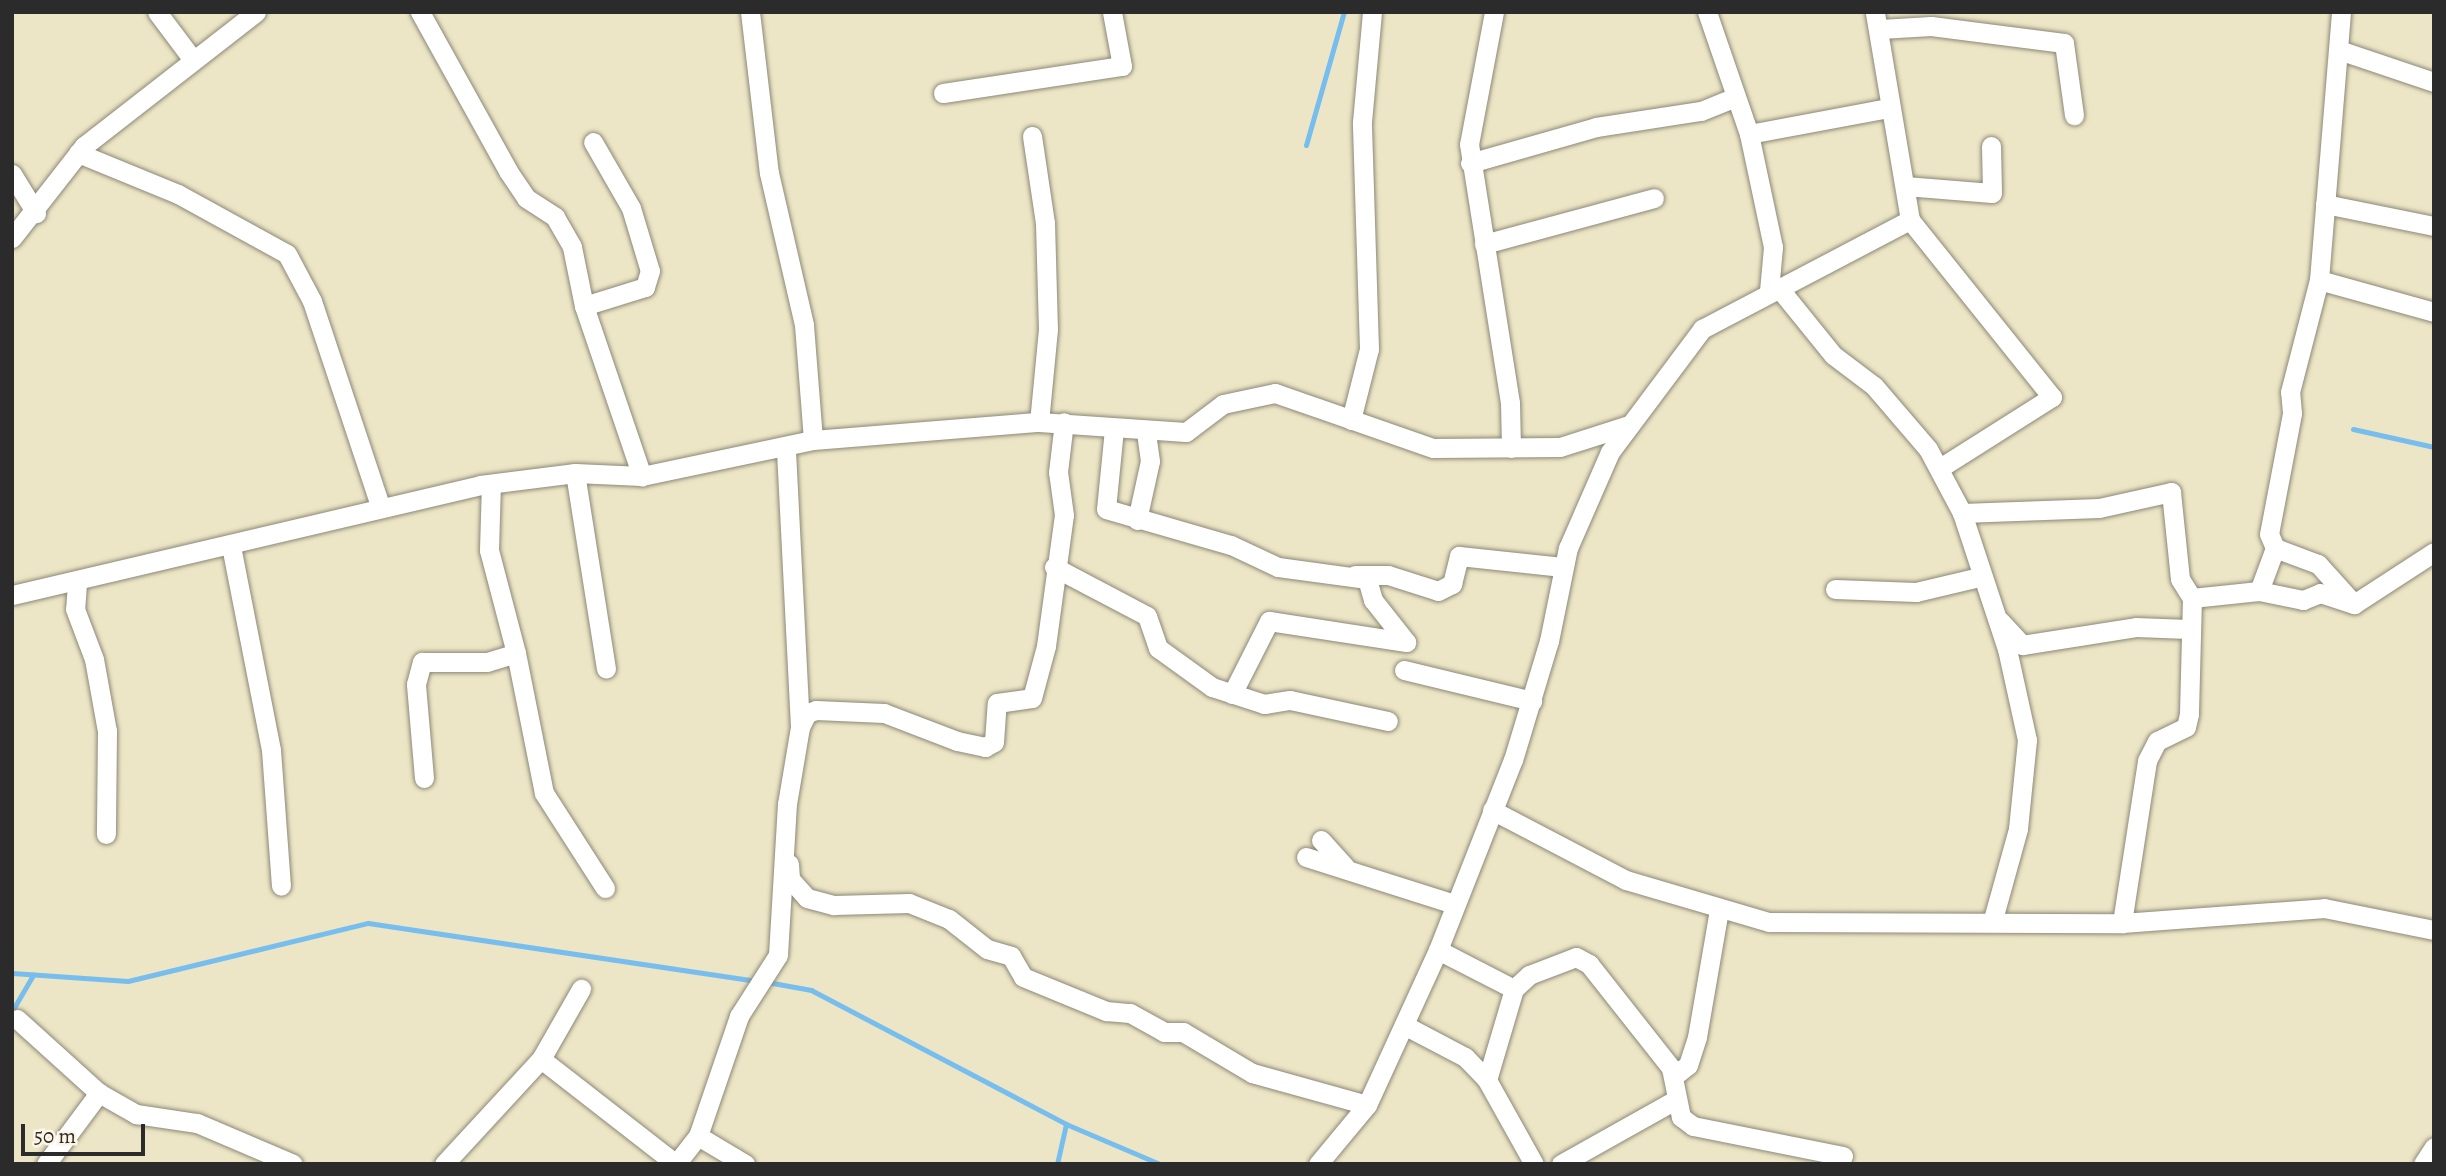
<!DOCTYPE html>
<style>
body{margin:0}
#map{position:relative;width:2446px;height:1176px;overflow:hidden;background:#ede6c6;font-family:Alegreya,serif}
div>[style]{position:absolute}
.stream>*{height:5px;margin:-2.5px;padding:0 2.5px;transform-origin:2.5px;border-radius:2.5px;background:#77beee}
.roads{filter:drop-shadow(0 0 2px #8c8878) drop-shadow(0 0 2px #8c8878)}
.minor>*{height:19px;margin:-9.5px;padding:0 9.5px;transform-origin:9.5px;border-radius:9.5px;background:#fff}
span{translate:-50% -50%;white-space:nowrap;text-align:center;line-height:1.15;-webkit-text-stroke:5px #fcf5e5;paint-order:stroke}
.frame{position:absolute;inset:0;border:14px solid #2b2b2b;pointer-events:none}
.scale{position:absolute;left:21px;top:1124px;width:124px;height:32px;box-sizing:border-box;border:4px solid #2b2b2b;border-top:0;padding-left:9px;font-size:21px;line-height:24px;white-space:nowrap;color:#2b2b2b;-webkit-text-stroke:5px #fcf5e5;paint-order:stroke}
</style>
<div id="map">
<div class="stream">
<div style="left:1306px;top:145px;width:138px;rotate:-74.1deg"></div>
<div style="left:2353px;top:429px;width:83px;rotate:12.5deg"></div>
<div style="left:12px;top:973px;width:116px;rotate:3.9deg"></div>
<div style="left:128px;top:981px;width:247px;rotate:-13.6deg"></div>
<div style="left:368px;top:923px;width:393px;rotate:8.5deg"></div>
<div style="left:767px;top:982px;width:45px;rotate:10.3deg"></div>
<div style="left:811px;top:990px;width:288px;rotate:27.7deg"></div>
<div style="left:1066px;top:1124px;width:102px;rotate:23.1deg"></div>
<div style="left:12px;top:1011px;width:42px;rotate:-59.7deg"></div>
<div style="left:1057px;top:1164px;width:41px;rotate:-77.3deg"></div>
</div>
<div class="roads">
<div class="minor">
<div style="left:157px;top:12px;width:60px;rotate:53.1deg"></div>
<div style="left:420px;top:12px;width:182px;rotate:61deg"></div>
<div style="left:508px;top:171px;width:32px;rotate:56deg"></div>
<div style="left:526px;top:198px;width:35px;rotate:33deg"></div>
<div style="left:555px;top:217px;width:34px;rotate:60deg"></div>
<div style="left:572px;top:247px;width:60px;rotate:78.5deg"></div>
<div style="left:584px;top:306px;width:180px;rotate:71.2deg"></div>
<div style="left:750px;top:12px;width:162px;rotate:83.3deg"></div>
<div style="left:769px;top:173px;width:156px;rotate:77deg"></div>
<div style="left:804px;top:325px;width:115px;rotate:85.5deg"></div>
<div style="left:1494px;top:12px;width:134px;rotate:100.7deg"></div>
<div style="left:1469px;top:144px;width:262px;rotate:81deg"></div>
<div style="left:1510px;top:403px;width:45px;rotate:88.7deg"></div>
<div style="left:1707px;top:12px;width:129px;rotate:71deg"></div>
<div style="left:1749px;top:134px;width:116px;rotate:78deg"></div>
<div style="left:1773px;top:247px;width:44px;rotate:95.2deg"></div>
<div style="left:1880px;top:29px;width:51px;rotate:-3.4deg"></div>
<div style="left:1931px;top:26px;width:134px;rotate:7.3deg"></div>
<div style="left:2064px;top:43px;width:73px;rotate:82.1deg"></div>
<div style="left:2339px;top:50px;width:100px;rotate:18.6deg"></div>
<div style="left:943px;top:93px;width:181px;rotate:-8.6deg"></div>
<div style="left:1122px;top:66px;width:55px;rotate:-100.5deg"></div>
<div style="left:1749px;top:134px;width:141px;rotate:-10.6deg"></div>
<div style="left:1032px;top:136px;width:88px;rotate:81.5deg"></div>
<div style="left:1045px;top:223px;width:106px;rotate:88.4deg"></div>
<div style="left:1048px;top:329px;width:93px;rotate:95.5deg"></div>
<div style="left:78px;top:153px;width:108px;rotate:22.3deg"></div>
<div style="left:178px;top:194px;width:124px;rotate:28.8deg"></div>
<div style="left:287px;top:254px;width:53px;rotate:62deg"></div>
<div style="left:312px;top:301px;width:216px;rotate:71.6deg"></div>
<div style="left:1470px;top:163px;width:131px;rotate:-15.9deg"></div>
<div style="left:1596px;top:127px;width:106px;rotate:-8.7deg"></div>
<div style="left:1701px;top:111px;width:37px;rotate:-22deg"></div>
<div style="left:12px;top:174px;width:46px;rotate:58.4deg"></div>
<div style="left:1905px;top:186px;width:87px;rotate:4.6deg"></div>
<div style="left:1992px;top:193px;width:47px;rotate:-91.2deg"></div>
<div style="left:2325px;top:204px;width:111px;rotate:11.4deg"></div>
<div style="left:1910px;top:220px;width:227px;rotate:51.3deg"></div>
<div style="left:2052px;top:397px;width:129px;rotate:147.7deg"></div>
<div style="left:12px;top:238px;width:117px;rotate:-52deg"></div>
<div style="left:84px;top:146px;width:218px;rotate:-37.9deg"></div>
<div style="left:1484px;top:244px;width:176px;rotate:-15.1deg"></div>
<div style="left:2319px;top:280px;width:119px;rotate:15.5deg"></div>
<div style="left:1778px;top:287px;width:87px;rotate:51deg"></div>
<div style="left:1833px;top:355px;width:51px;rotate:37.1deg"></div>
<div style="left:1874px;top:386px;width:83px;rotate:49.4deg"></div>
<div style="left:1928px;top:449px;width:72px;rotate:62deg"></div>
<div style="left:1962px;top:513px;width:143px;rotate:71.7deg"></div>
<div style="left:2007px;top:649px;width:93px;rotate:77.6deg"></div>
<div style="left:2027px;top:740px;width:89px;rotate:95.8deg"></div>
<div style="left:2018px;top:829px;width:93px;rotate:105.5deg"></div>
<div style="left:584px;top:306px;width:64px;rotate:-17.3deg"></div>
<div style="left:645px;top:287px;width:17px;rotate:-73deg"></div>
<div style="left:650px;top:271px;width:66px;rotate:-106.8deg"></div>
<div style="left:631px;top:208px;width:76px;rotate:-119.9deg"></div>
<div style="left:1351px;top:420px;width:73px;rotate:-75.8deg"></div>
<div style="left:1369px;top:349px;width:227px;rotate:-91.8deg"></div>
<div style="left:1362px;top:122px;width:110px;rotate:-84.8deg"></div>
<div style="left:1114px;top:429px;width:80px;rotate:95.7deg"></div>
<div style="left:1106px;top:509px;width:130px;rotate:16.1deg"></div>
<div style="left:1231px;top:545px;width:52px;rotate:25.1deg"></div>
<div style="left:1278px;top:567px;width:90px;rotate:7.7deg"></div>
<div style="left:1367px;top:579px;width:22px;rotate:74deg"></div>
<div style="left:1373px;top:600px;width:53px;rotate:51.8deg"></div>
<div style="left:575px;top:473px;width:198px;rotate:81deg"></div>
<div style="left:1962px;top:513px;width:137px;rotate:-2.1deg"></div>
<div style="left:2099px;top:508px;width:74px;rotate:-12.5deg"></div>
<div style="left:2171px;top:492px;width:87px;rotate:84.1deg"></div>
<div style="left:2180px;top:579px;width:22px;rotate:58deg"></div>
<div style="left:2192px;top:598px;width:116px;rotate:91.5deg"></div>
<div style="left:2189px;top:714px;width:13px;rotate:103deg"></div>
<div style="left:2186px;top:727px;width:32px;rotate:154deg"></div>
<div style="left:2157px;top:741px;width:22px;rotate:117deg"></div>
<div style="left:2147px;top:761px;width:164px;rotate:98.8deg"></div>
<div style="left:1137px;top:520px;width:60px;rotate:-77.6deg"></div>
<div style="left:1150px;top:461px;width:28px;rotate:-98deg"></div>
<div style="left:231px;top:546px;width:208px;rotate:78.9deg"></div>
<div style="left:271px;top:750px;width:136px;rotate:85.8deg"></div>
<div style="left:2275px;top:548px;width:46px;rotate:20.4deg"></div>
<div style="left:2318px;top:564px;width:54px;rotate:48deg"></div>
<div style="left:1054px;top:567px;width:105px;rotate:27.8deg"></div>
<div style="left:1147px;top:616px;width:34px;rotate:71deg"></div>
<div style="left:1158px;top:648px;width:67px;rotate:35.8deg"></div>
<div style="left:1212px;top:687px;width:55px;rotate:18.1deg"></div>
<div style="left:1264px;top:704px;width:26px;rotate:-9deg"></div>
<div style="left:1290px;top:700px;width:100px;rotate:12.1deg"></div>
<div style="left:1355px;top:575px;width:33px"></div>
<div style="left:1388px;top:575px;width:52px;rotate:17.7deg"></div>
<div style="left:1438px;top:591px;width:16px;rotate:-27deg"></div>
<div style="left:1452px;top:584px;width:29px;rotate:-76deg"></div>
<div style="left:1459px;top:556px;width:104px;rotate:6.1deg"></div>
<div style="left:77px;top:583px;width:26px;rotate:94deg"></div>
<div style="left:75px;top:609px;width:53px;rotate:69.2deg"></div>
<div style="left:94px;top:659px;width:73px;rotate:79.8deg"></div>
<div style="left:107px;top:731px;width:103px;rotate:90.6deg"></div>
<div style="left:1835px;top:589px;width:81px;rotate:2.1deg"></div>
<div style="left:1916px;top:592px;width:65px;rotate:-13.4deg"></div>
<div style="left:2259px;top:591px;width:46px;rotate:-69.6deg"></div>
<div style="left:2275px;top:548px;width:15px;rotate:-113deg"></div>
<div style="left:2269px;top:534px;width:123px;rotate:-79.2deg"></div>
<div style="left:2292px;top:413px;width:21px;rotate:-95deg"></div>
<div style="left:2290px;top:392px;width:116px;rotate:-75.5deg"></div>
<div style="left:2319px;top:280px;width:269px;rotate:-85.3deg"></div>
<div style="left:12px;top:595px;width:481px;rotate:-13.2deg"></div>
<div style="left:480px;top:485px;width:96px;rotate:-7.2deg"></div>
<div style="left:575px;top:473px;width:67px;rotate:2.6deg"></div>
<div style="left:642px;top:476px;width:175px;rotate:-11.9deg"></div>
<div style="left:813px;top:440px;width:227px;rotate:-4.6deg"></div>
<div style="left:1039px;top:422px;width:147px;rotate:3.9deg"></div>
<div style="left:1186px;top:432px;width:46px;rotate:-37.1deg"></div>
<div style="left:1223px;top:404px;width:53px;rotate:-11.9deg"></div>
<div style="left:1275px;top:393px;width:167px;rotate:19.2deg"></div>
<div style="left:1433px;top:448px;width:127px;rotate:-0.5deg"></div>
<div style="left:1560px;top:447px;width:72px;rotate:-17.7deg"></div>
<div style="left:2192px;top:598px;width:67px;rotate:-6deg"></div>
<div style="left:2259px;top:591px;width:45px;rotate:11.6deg"></div>
<div style="left:2303px;top:600px;width:18px;rotate:-22deg"></div>
<div style="left:2320px;top:593px;width:36px;rotate:18deg"></div>
<div style="left:2354px;top:604px;width:95px;rotate:-33deg"></div>
<div style="left:2000px;top:621px;width:33px;rotate:47deg"></div>
<div style="left:2022px;top:645px;width:115px;rotate:-9deg"></div>
<div style="left:2136px;top:627px;width:52px;rotate:2.2deg"></div>
<div style="left:516px;top:653px;width:143px;rotate:78.7deg"></div>
<div style="left:544px;top:793px;width:113px;rotate:57.3deg"></div>
<div style="left:1404px;top:670px;width:132px;rotate:13.6deg"></div>
<div style="left:1232px;top:694px;width:82px;rotate:-63.1deg"></div>
<div style="left:1269px;top:621px;width:139px;rotate:8.7deg"></div>
<div style="left:800px;top:727px;width:16px;rotate:-63deg"></div>
<div style="left:807px;top:713px;width:9px;rotate:-18deg"></div>
<div style="left:816px;top:710px;width:68px;rotate:2.5deg"></div>
<div style="left:884px;top:713px;width:78px;rotate:21deg"></div>
<div style="left:957px;top:741px;width:29px;rotate:12deg"></div>
<div style="left:985px;top:747px;width:10px;rotate:-29deg"></div>
<div style="left:994px;top:742px;width:39px;rotate:-86deg"></div>
<div style="left:997px;top:703px;width:35px;rotate:-8deg"></div>
<div style="left:1032px;top:698px;width:54px;rotate:-74.9deg"></div>
<div style="left:1046px;top:646px;width:132px;rotate:-82.2deg"></div>
<div style="left:1064px;top:515px;width:43px;rotate:-97.9deg"></div>
<div style="left:1058px;top:472px;width:50px;rotate:-83.2deg"></div>
<div style="left:424px;top:778px;width:94px;rotate:-94.9deg"></div>
<div style="left:416px;top:684px;width:23px;rotate:-75deg"></div>
<div style="left:422px;top:662px;width:65px"></div>
<div style="left:487px;top:662px;width:30px;rotate:-17deg"></div>
<div style="left:516px;top:653px;width:106px;rotate:-104.7deg"></div>
<div style="left:489px;top:550px;width:66px;rotate:-88.3deg"></div>
<div style="left:1492px;top:810px;width:151px;rotate:27.6deg"></div>
<div style="left:1626px;top:880px;width:149px;rotate:16.4deg"></div>
<div style="left:1769px;top:922px;width:353px;rotate:0.2deg"></div>
<div style="left:2122px;top:923px;width:203px;rotate:-4.2deg"></div>
<div style="left:2324px;top:908px;width:112px;rotate:11.3deg"></div>
<div style="left:1321px;top:840px;width:36px;rotate:48deg"></div>
<div style="left:1306px;top:857px;width:155px;rotate:17.6deg"></div>
<div style="left:789px;top:864px;width:15px;rotate:86deg"></div>
<div style="left:790px;top:879px;width:25px;rotate:48deg"></div>
<div style="left:807px;top:898px;width:28px;rotate:15deg"></div>
<div style="left:834px;top:905px;width:75px;rotate:-1.5deg"></div>
<div style="left:909px;top:903px;width:43px;rotate:21.8deg"></div>
<div style="left:949px;top:919px;width:48px;rotate:38.3deg"></div>
<div style="left:987px;top:949px;width:25px;rotate:16deg"></div>
<div style="left:1011px;top:956px;width:24px;rotate:60deg"></div>
<div style="left:1023px;top:977px;width:90px;rotate:22.3deg"></div>
<div style="left:1106px;top:1011px;width:24px;rotate:5deg"></div>
<div style="left:1130px;top:1013px;width:39px;rotate:29deg"></div>
<div style="left:1164px;top:1032px;width:19px"></div>
<div style="left:1183px;top:1032px;width:80px;rotate:30.7deg"></div>
<div style="left:1252px;top:1073px;width:119px;rotate:15.5deg"></div>
<div style="left:1438px;top:950px;width:85px;rotate:27.2deg"></div>
<div style="left:17px;top:1019px;width:110px;rotate:42.1deg"></div>
<div style="left:99px;top:1093px;width:43px;rotate:29.6deg"></div>
<div style="left:136px;top:1114px;width:62px;rotate:8.4deg"></div>
<div style="left:197px;top:1123px;width:104px;rotate:23.1deg"></div>
<div style="left:1404px;top:1025px;width:69px;rotate:27.7deg"></div>
<div style="left:1465px;top:1057px;width:32px;rotate:46deg"></div>
<div style="left:1487px;top:1080px;width:96px;rotate:60.8deg"></div>
<div style="left:541px;top:1059px;width:171px;rotate:37.9deg"></div>
<div style="left:1671px;top:1068px;width:9px;rotate:27deg"></div>
<div style="left:1679px;top:1072px;width:11px;rotate:-38deg"></div>
<div style="left:1688px;top:1065px;width:29px;rotate:-72deg"></div>
<div style="left:1697px;top:1037px;width:130px;rotate:-80.2deg"></div>
<div style="left:1487px;top:1080px;width:95px;rotate:-73.5deg"></div>
<div style="left:1514px;top:989px;width:21px;rotate:-43deg"></div>
<div style="left:1529px;top:975px;width:50px;rotate:-21deg"></div>
<div style="left:1576px;top:957px;width:15px;rotate:28deg"></div>
<div style="left:1589px;top:964px;width:132px;rotate:51.7deg"></div>
<div style="left:1671px;top:1068px;width:50px;rotate:78.5deg"></div>
<div style="left:1681px;top:1117px;width:15px;rotate:37deg"></div>
<div style="left:1693px;top:1126px;width:153px;rotate:11.3deg"></div>
<div style="left:698px;top:1136px;width:55px;rotate:30.8deg"></div>
<div style="left:46px;top:1164px;width:89px;rotate:-53.3deg"></div>
<div style="left:444px;top:1164px;width:143px;rotate:-47.3deg"></div>
<div style="left:541px;top:1059px;width:81px;rotate:-60.3deg"></div>
<div style="left:676px;top:1164px;width:36px;rotate:-52deg"></div>
<div style="left:698px;top:1136px;width:127px;rotate:-71.1deg"></div>
<div style="left:739px;top:1016px;width:72px;rotate:-57.4deg"></div>
<div style="left:778px;top:955px;width:151px;rotate:-86.6deg"></div>
<div style="left:787px;top:804px;width:78px;rotate:-80.4deg"></div>
<div style="left:800px;top:727px;width:280px;rotate:-92.9deg"></div>
<div style="left:1318px;top:1164px;width:77px;rotate:-50.3deg"></div>
<div style="left:1367px;top:1105px;width:170px;rotate:-65.4deg"></div>
<div style="left:1438px;top:950px;width:204px;rotate:-68.5deg"></div>
<div style="left:1513px;top:760px;width:124px;rotate:-73.2deg"></div>
<div style="left:1549px;top:641px;width:95px;rotate:-78.5deg"></div>
<div style="left:1568px;top:548px;width:105px;rotate:-66.4deg"></div>
<div style="left:1610px;top:452px;width:154px;rotate:-53.2deg"></div>
<div style="left:1702px;top:329px;width:235px;rotate:-27.7deg"></div>
<div style="left:1910px;top:220px;width:211px;rotate:-99.6deg"></div>
<div style="left:1561px;top:1164px;width:133px;rotate:-29.3deg"></div>
<div style="left:2423px;top:1164px;width:20px;rotate:-57deg"></div>
</div>
</div>
<div class="frame"></div>
<div class="scale">50 m</div>
</div>
